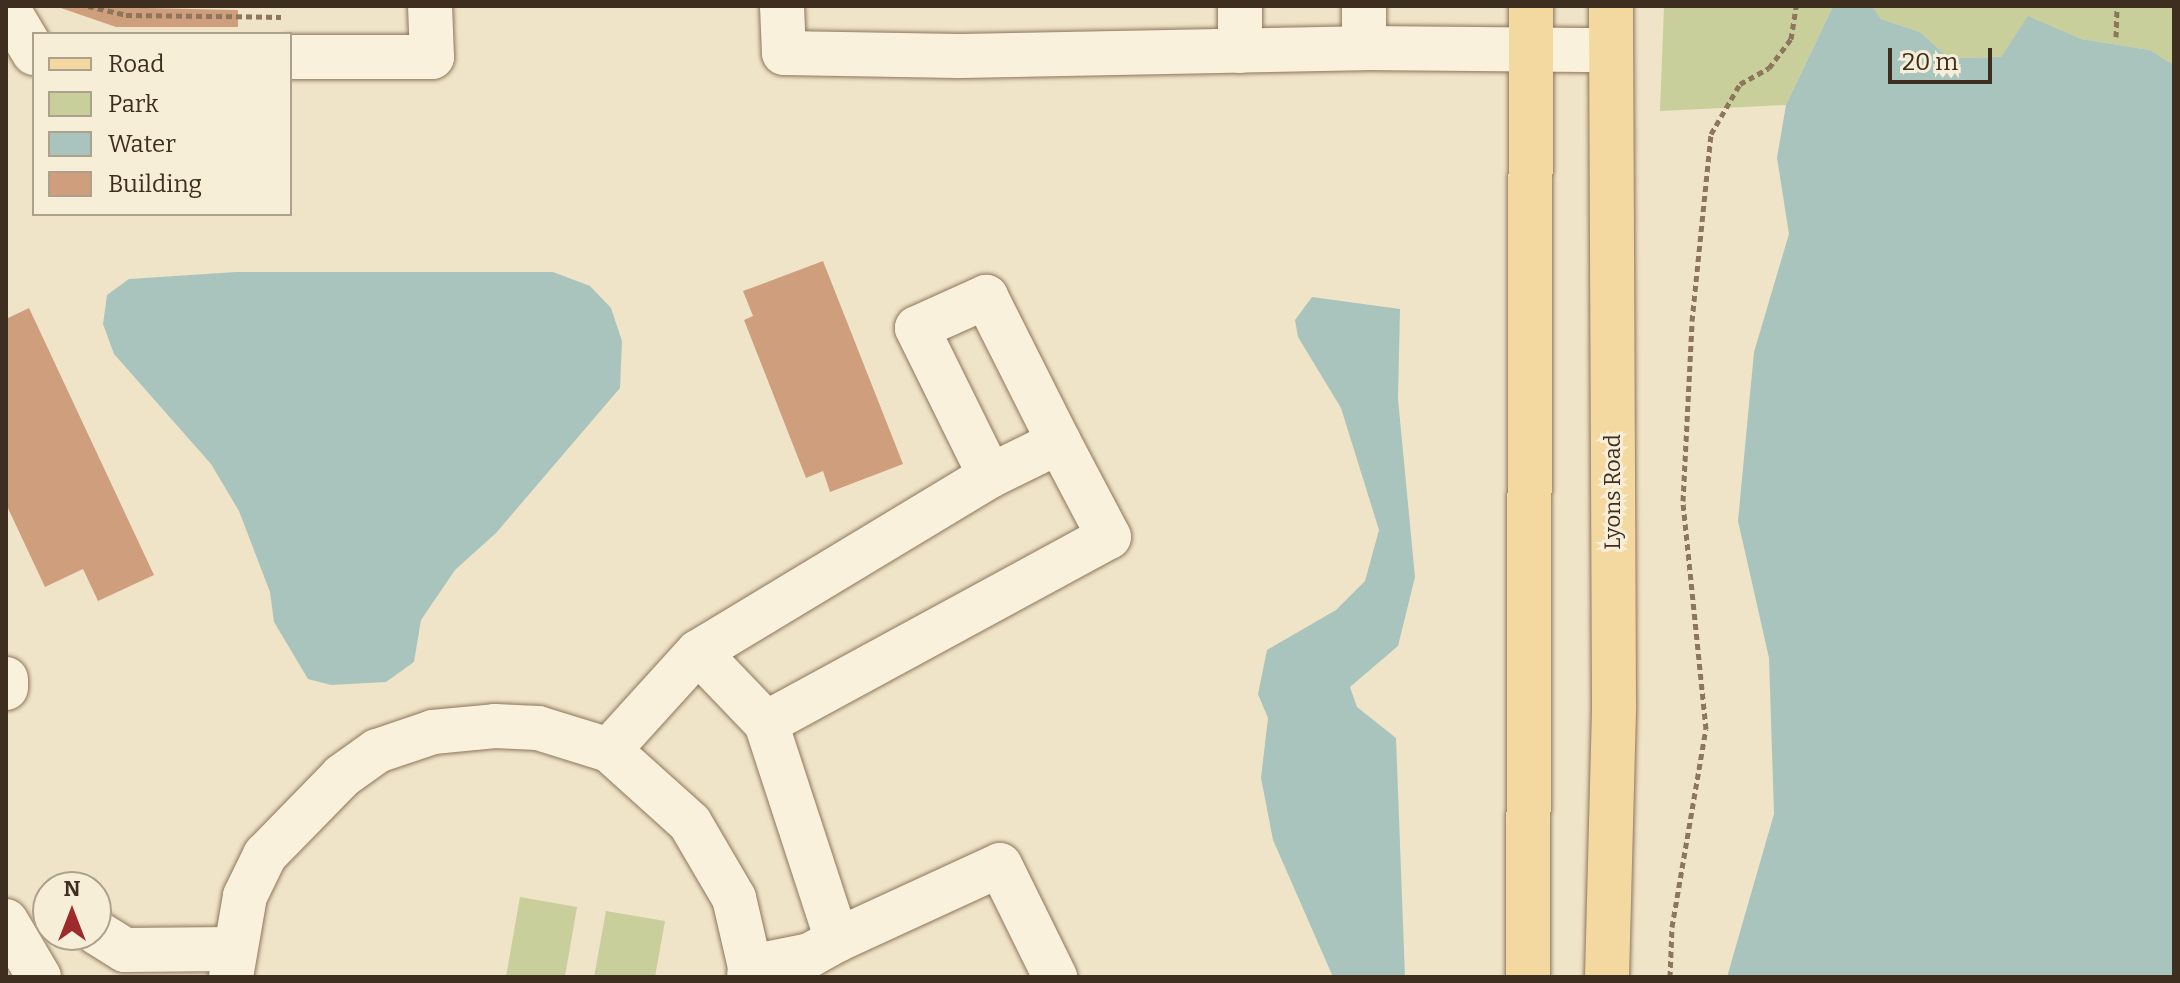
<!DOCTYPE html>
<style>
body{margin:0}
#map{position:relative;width:2180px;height:983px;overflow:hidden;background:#f0e4c8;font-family:Bitter,serif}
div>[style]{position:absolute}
.green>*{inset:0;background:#c9cf9b;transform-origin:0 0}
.water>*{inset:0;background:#a9c4bc}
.building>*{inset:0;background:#cf9f7d}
.path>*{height:5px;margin-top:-2.5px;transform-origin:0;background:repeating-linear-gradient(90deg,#8d765c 0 6px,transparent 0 10px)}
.roads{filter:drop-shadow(0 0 2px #8d765c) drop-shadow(0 0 2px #8d765c)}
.minor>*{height:44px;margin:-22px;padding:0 22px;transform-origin:22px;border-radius:22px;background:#faf1dc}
.major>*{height:44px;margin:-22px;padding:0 22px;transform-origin:22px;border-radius:22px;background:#f3d9a0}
span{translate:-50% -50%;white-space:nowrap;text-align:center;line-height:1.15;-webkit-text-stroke:6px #f7eed8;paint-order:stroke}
.street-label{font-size:22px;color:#3d2e20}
.frame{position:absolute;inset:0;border:8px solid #3d2e20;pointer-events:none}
.legend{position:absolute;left:32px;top:32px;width:260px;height:184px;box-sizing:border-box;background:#f7eed8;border:2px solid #ada18e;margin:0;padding:10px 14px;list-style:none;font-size:24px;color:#3d2e20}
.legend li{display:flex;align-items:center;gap:16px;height:40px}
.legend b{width:40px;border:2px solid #ada18e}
.north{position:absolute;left:32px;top:871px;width:80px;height:80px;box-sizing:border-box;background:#f7eed8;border:2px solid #ada18e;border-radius:50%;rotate:0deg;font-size:22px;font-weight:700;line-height:32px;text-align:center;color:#3d2e20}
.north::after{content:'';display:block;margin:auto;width:28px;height:36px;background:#9e2a2b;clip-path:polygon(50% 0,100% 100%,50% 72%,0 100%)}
.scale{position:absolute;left:1888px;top:48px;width:104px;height:36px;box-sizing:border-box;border:4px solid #3d2e20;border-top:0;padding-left:10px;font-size:24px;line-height:28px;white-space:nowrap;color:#3d2e20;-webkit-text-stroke:6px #f7eed8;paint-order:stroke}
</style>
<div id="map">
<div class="green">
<div style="clip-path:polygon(1664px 6px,1833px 6px,1786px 105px,1660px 111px)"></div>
<div style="clip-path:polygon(1872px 6px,2174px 6px,2174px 65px,2150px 50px,2081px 39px,2028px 17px,2001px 57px,1949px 58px,1920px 32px,1881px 19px)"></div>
<div style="left:520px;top:897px;width:58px;height:81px;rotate:10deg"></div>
<div style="clip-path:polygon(606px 911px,665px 921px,655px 977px,594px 977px)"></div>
</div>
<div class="water">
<div style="clip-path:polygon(1833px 6px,1872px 6px,1881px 19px,1920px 32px,1949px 58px,2001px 57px,2028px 16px,2081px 39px,2150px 50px,2174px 65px,2174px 977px,1727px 977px,1774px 814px,1769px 658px,1738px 521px,1754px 352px,1789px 234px,1777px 158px,1786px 105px)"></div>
<div style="clip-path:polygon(236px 272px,553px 272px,590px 286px,611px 308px,622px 341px,620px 388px,496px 533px,455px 570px,421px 620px,414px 662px,386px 682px,331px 685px,308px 679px,274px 622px,270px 592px,239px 511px,211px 464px,114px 354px,103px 324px,107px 295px,129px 279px)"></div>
<div style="clip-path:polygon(1312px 297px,1400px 309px,1398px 399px,1415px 577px,1398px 646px,1350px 687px,1357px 707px,1396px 738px,1405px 977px,1333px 977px,1273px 840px,1261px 778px,1268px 718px,1258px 694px,1267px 650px,1336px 610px,1365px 581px,1379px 530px,1341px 408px,1298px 337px,1295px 320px)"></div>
</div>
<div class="building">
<div style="clip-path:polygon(55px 6px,238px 10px,238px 27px,116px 27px)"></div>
<div style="clip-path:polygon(823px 261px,903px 464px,830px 492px,823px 471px,806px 478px,744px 320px,753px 316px,743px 291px)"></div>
<div style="clip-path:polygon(29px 308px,154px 575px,98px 601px,83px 569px,45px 587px,6px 504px,6px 319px)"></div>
</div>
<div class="path">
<div style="left:88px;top:6px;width:39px;rotate:13deg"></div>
<div style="left:126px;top:15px;width:155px;rotate:0.7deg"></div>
<div style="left:2116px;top:37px;width:31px;rotate:-88deg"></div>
<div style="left:1670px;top:977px;width:50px;rotate:-87.7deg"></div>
<div style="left:1672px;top:927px;width:201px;rotate:-80.3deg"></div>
<div style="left:1706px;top:729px;width:229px;rotate:-95.8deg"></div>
<div style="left:1683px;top:501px;width:180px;rotate:-87.1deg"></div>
<div style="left:1692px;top:321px;width:188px;rotate:-84.2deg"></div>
<div style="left:1711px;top:134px;width:58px;rotate:-59.9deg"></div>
<div style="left:1740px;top:84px;width:33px;rotate:-29deg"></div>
<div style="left:1769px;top:68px;width:36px;rotate:-53deg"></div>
<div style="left:1791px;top:39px;width:33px;rotate:-81deg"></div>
</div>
<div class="roads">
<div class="minor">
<div style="left:6px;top:6px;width:55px;rotate:59.2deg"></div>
<div style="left:782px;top:6px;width:47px;rotate:87.6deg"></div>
<div style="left:784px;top:53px;width:174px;rotate:1deg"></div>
<div style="left:958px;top:56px;width:406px;rotate:-1.1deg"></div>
<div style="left:1364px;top:48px;width:42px;rotate:-90deg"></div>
<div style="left:1240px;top:6px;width:45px;rotate:90deg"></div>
<div style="left:1364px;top:48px;width:247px;rotate:0.5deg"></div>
<div style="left:290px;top:57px;width:142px"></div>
<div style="left:432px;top:57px;width:51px;rotate:-92.2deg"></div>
<div style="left:6px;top:679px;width:9px;rotate:90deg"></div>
<div style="left:766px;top:723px;width:390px;rotate:-28.5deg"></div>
<div style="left:1109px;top:537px;width:107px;rotate:-117.8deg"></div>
<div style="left:1059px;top:442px;width:77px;rotate:153.8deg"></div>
<div style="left:609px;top:750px;width:109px;rotate:42deg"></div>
<div style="left:690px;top:823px;width:87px;rotate:59.6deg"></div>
<div style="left:734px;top:898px;width:71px;rotate:76.9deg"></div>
<div style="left:6px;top:921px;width:65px;rotate:59.5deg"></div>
<div style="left:96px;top:932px;width:34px;rotate:32deg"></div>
<div style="left:125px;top:950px;width:106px;rotate:-0.5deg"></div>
<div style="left:837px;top:940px;width:179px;rotate:-24.7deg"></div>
<div style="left:1000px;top:865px;width:125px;rotate:63.8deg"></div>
<div style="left:231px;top:977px;width:82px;rotate:-80.2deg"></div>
<div style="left:245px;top:896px;width:46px;rotate:-64deg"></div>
<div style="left:265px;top:855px;width:110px;rotate:-45.7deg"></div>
<div style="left:342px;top:776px;width:43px;rotate:-35.5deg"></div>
<div style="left:377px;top:751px;width:59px;rotate:-18.7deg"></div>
<div style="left:433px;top:732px;width:62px;rotate:-5.5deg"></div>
<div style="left:495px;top:726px;width:43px;rotate:2.7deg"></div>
<div style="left:538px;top:728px;width:74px;rotate:17.2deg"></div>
<div style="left:609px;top:750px;width:132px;rotate:-47.8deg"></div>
<div style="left:749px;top:977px;width:10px;rotate:-84deg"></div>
<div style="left:750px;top:967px;width:61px;rotate:-11.3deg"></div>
<div style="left:810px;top:955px;width:31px;rotate:-29deg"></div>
<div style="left:837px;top:940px;width:228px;rotate:-108.1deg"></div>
<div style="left:766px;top:723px;width:98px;rotate:-133.8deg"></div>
<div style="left:698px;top:652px;width:341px;rotate:-31.1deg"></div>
<div style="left:990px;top:476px;width:165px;rotate:-116.3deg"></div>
<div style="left:917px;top:328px;width:76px;rotate:-24.2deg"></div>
<div style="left:986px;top:297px;width:162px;rotate:63.3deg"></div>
</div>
<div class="major">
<div style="left:1528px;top:977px;width:971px;rotate:-89.82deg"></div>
<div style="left:1607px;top:977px;width:273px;rotate:-88.5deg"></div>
<div style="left:1614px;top:704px;width:698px;rotate:-90.25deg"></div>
</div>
</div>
<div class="street-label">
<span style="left:1613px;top:492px;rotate:-90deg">Lyons Road</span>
</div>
<div class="frame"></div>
<ul class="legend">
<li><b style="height:10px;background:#f3d9a0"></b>Road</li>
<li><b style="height:22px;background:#c9cf9b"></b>Park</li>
<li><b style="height:22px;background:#a9c4bc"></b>Water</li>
<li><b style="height:22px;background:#cf9f7d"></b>Building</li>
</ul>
<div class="north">N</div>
<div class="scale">20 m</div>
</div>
